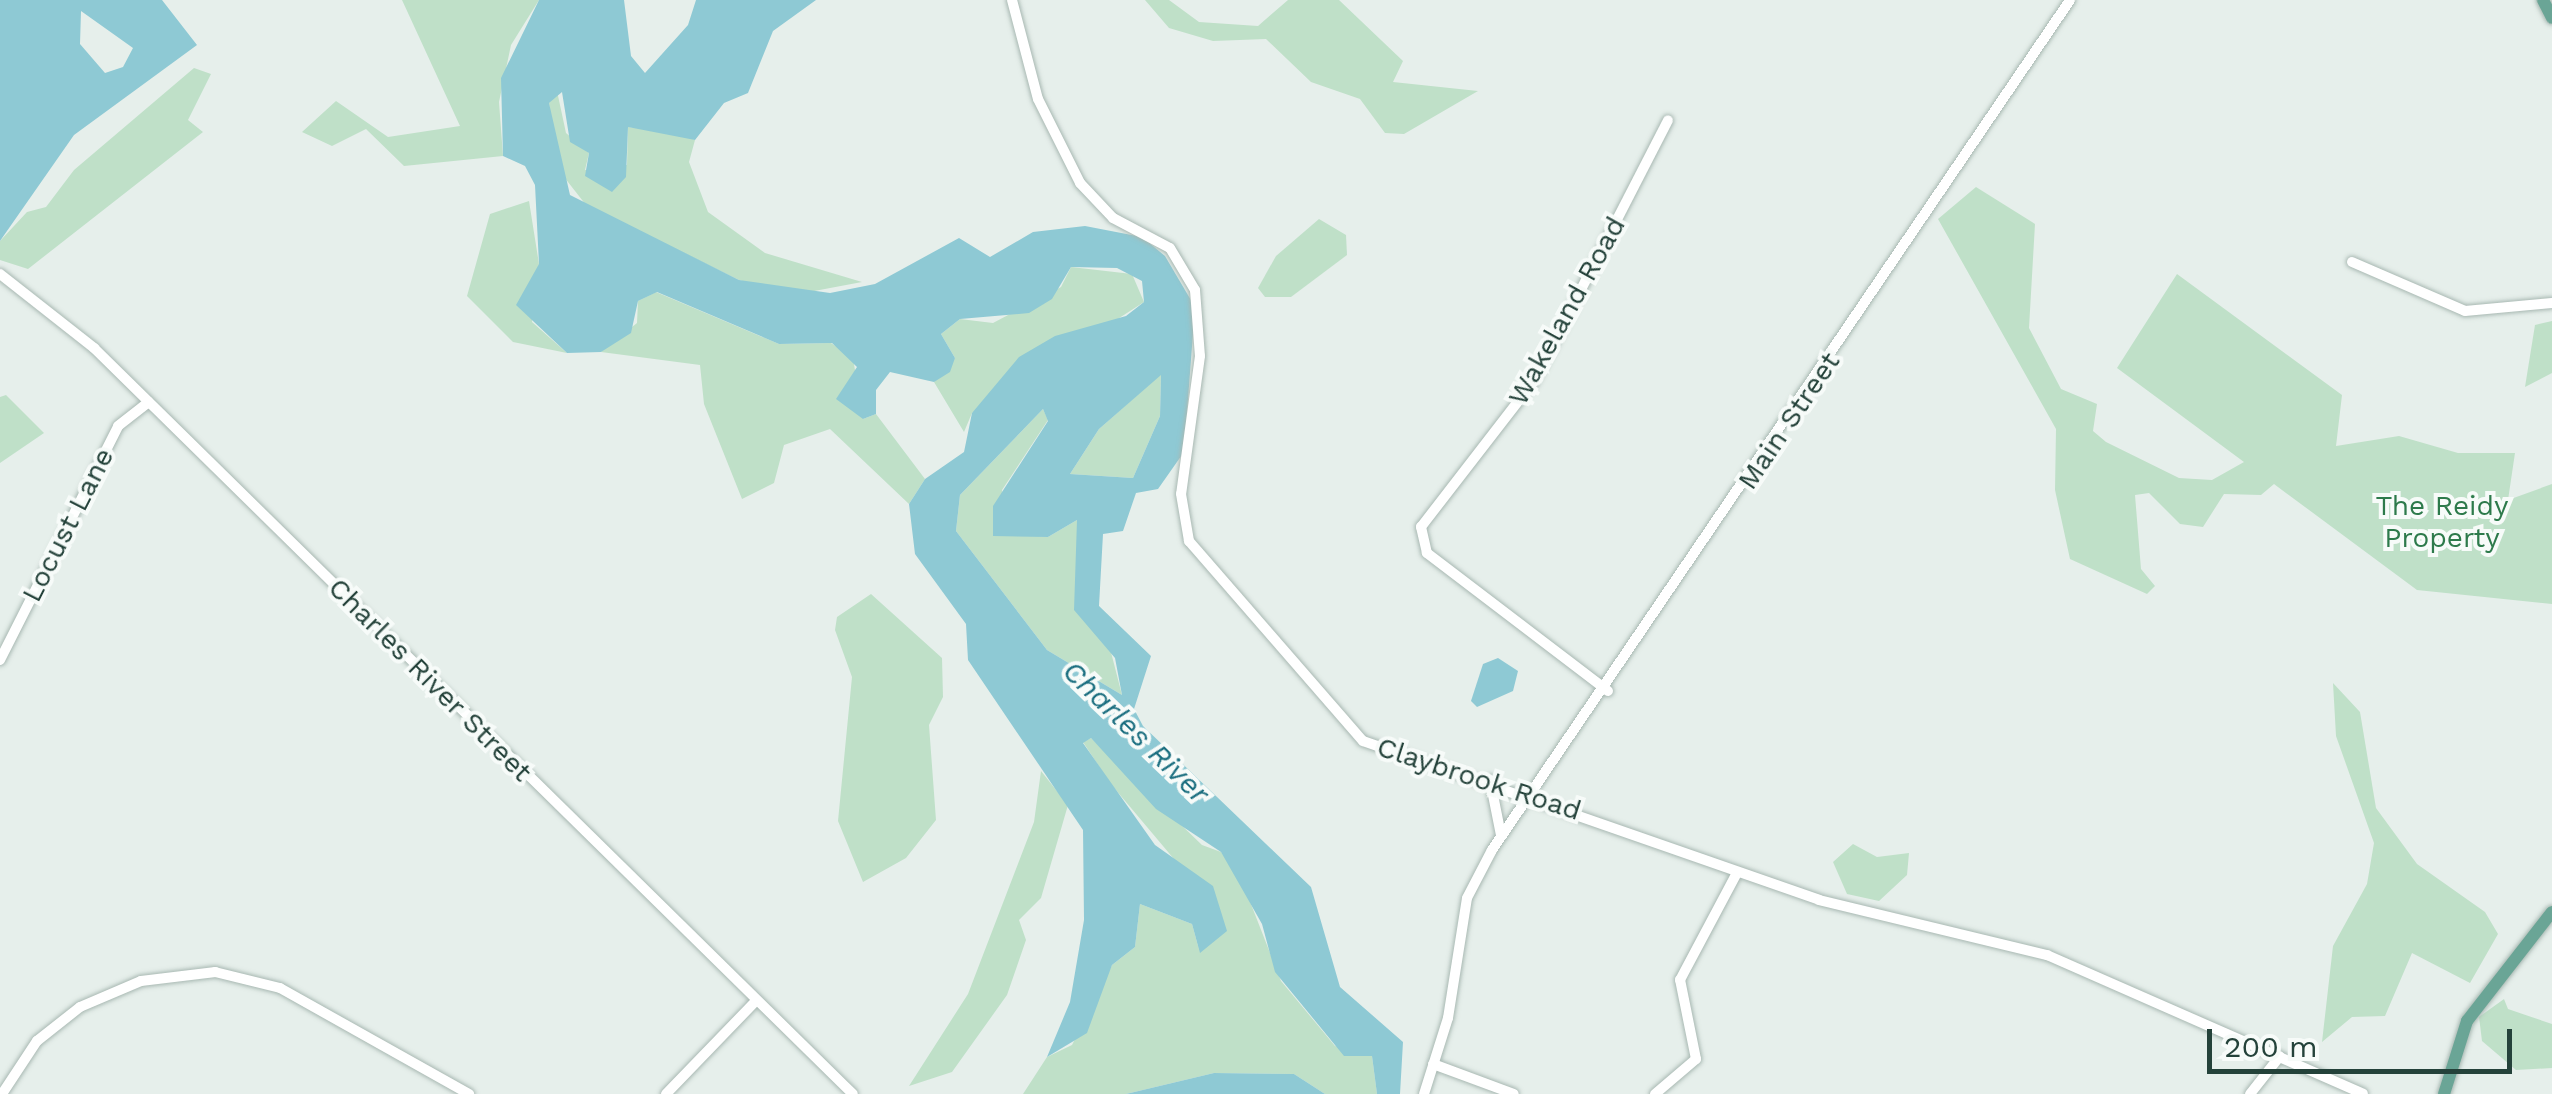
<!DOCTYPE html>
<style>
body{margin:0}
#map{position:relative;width:2552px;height:1094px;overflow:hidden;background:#e6efeb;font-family:"Work Sans",sans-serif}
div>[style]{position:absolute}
.green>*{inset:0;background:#bfe0c8}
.water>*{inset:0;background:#8ec9d4}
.roads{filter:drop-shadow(0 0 2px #a8b8b2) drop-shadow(0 0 2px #a8b8b2)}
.minor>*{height:10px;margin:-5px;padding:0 5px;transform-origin:5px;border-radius:5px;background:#fff}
.major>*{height:12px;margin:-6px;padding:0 6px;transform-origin:6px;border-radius:6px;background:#6aa596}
span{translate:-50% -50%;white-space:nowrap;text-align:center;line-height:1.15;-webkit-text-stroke:8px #f7fbf9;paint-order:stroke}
.street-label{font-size:28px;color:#24423a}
.park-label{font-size:28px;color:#2d7a4b}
.water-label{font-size:30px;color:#1c6f80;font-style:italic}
.scale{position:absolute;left:2207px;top:1029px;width:305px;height:45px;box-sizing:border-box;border:5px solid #24423a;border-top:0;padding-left:12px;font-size:30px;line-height:35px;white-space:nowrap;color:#24423a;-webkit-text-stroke:8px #f7fbf9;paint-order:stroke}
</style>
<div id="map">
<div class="green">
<div style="clip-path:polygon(402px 0,539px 0,511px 45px,499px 102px,503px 156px,404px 166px,366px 129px,332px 146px,302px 132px,336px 101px,388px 137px,460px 126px)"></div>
<div style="clip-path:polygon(1145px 0,1169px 0,1199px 22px,1258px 26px,1288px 0,1339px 0,1403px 61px,1393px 82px,1478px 91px,1404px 134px,1385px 133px,1360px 99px,1311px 82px,1266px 39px,1213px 41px,1169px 28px)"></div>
<div style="clip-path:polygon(194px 68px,211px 74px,188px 120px,203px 132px,28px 269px,0 260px,0 241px,27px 212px,46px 207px,74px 170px)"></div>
<div style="clip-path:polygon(557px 91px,566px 133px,589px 153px,585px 170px,627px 165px,628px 127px,676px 132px,695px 140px,689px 162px,708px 212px,765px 253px,862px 282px,793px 295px,739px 280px,586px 205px,557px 168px,549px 103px)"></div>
<div style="clip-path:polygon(1976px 187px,2035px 224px,2029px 328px,2061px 389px,2097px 404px,2093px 431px,2106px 442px,2179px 478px,2212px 480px,2244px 462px,2117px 368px,2177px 274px,2342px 395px,2336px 446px,2399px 436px,2458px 453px,2515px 453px,2508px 500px,2552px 484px,2552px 604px,2417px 590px,2274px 484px,2261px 495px,2224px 494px,2203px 527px,2180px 524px,2149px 493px,2135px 495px,2141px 569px,2155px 586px,2147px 594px,2070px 559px,2055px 490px,2056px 429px,1938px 219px)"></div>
<div style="clip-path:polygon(529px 201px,539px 264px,532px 322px,567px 353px,513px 342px,467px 296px,490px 214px)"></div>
<div style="clip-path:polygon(1319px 219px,1346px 235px,1347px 255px,1291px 297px,1265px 297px,1258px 288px,1276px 256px)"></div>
<div style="clip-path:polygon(1071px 267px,1132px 274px,1144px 302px,972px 413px,964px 432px,934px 382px,955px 358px,941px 334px,960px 319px,993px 323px,1061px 287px)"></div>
<div style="clip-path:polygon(656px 292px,779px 344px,831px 343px,853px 358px,863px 419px,876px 414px,925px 479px,909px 504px,830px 429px,784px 445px,774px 483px,742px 499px,704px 404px,700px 365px,601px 352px,637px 323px,638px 301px)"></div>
<div style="clip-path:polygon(2552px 321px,2552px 373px,2525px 387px,2535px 325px)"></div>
<div style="clip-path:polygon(1161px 374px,1160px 416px,1133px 478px,1070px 474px,1099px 429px)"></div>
<div style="clip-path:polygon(6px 395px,44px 433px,0 463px,0 397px)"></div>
<div style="clip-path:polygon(1043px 409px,1048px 420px,1002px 490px,1010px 533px,1048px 537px,1077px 520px,1122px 695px,1047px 650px,956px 531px,960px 495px)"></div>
<div style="clip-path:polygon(871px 594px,942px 658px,943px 697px,929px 725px,936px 820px,906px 858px,863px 882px,838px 821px,852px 677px,835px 630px,837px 617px)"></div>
<div style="clip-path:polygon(2333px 683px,2360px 712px,2376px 808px,2417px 864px,2485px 912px,2498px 934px,2470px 983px,2412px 953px,2385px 1016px,2352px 1017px,2322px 1042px,2333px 946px,2367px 884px,2374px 843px,2336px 736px)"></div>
<div style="clip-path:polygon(1091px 738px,1202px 845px,1221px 852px,1240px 876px,1281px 981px,1335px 1046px,1372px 1056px,1377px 1094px,1325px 1094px,1294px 1074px,1214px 1073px,1126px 1094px,1023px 1094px,1047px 1057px,1072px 1045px,1112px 965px,1135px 947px,1140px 904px,1192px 924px,1200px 953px,1179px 865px,1110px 783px,1083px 742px)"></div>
<div style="clip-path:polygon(1041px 771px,1068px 805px,1041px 898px,1019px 920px,1026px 940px,1007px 995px,952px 1072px,909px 1086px,968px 994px,1034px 822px)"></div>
<div style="clip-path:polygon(1853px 844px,1877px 857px,1909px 853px,1907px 875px,1879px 901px,1847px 894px,1833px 862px)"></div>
<div style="clip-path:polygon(2504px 999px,2508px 1009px,2552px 1024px,2552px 1068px,2516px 1070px,2482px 1041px,2479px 1017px)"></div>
</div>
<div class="water">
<div style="clip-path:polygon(evenodd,0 0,162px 0,197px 45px,74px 135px,0 241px,0 0,81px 11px,133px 48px,123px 67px,105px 73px,80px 44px,81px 11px)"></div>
<div style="clip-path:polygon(evenodd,539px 0,624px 0,631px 56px,645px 73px,688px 25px,696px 0,816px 0,773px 31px,748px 93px,724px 103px,695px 140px,628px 127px,626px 177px,612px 192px,585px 176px,589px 153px,570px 142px,562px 92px,549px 103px,570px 195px,739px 280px,830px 293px,875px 284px,959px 238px,990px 257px,1033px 232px,1085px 226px,1142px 237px,1165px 256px,1195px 307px,1184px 452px,1158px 489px,1136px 493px,1123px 531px,1103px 534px,1099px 606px,1151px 656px,1134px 709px,1143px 726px,1311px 887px,1340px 987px,1403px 1042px,1400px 1094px,1377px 1094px,1372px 1056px,1344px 1056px,1275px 972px,1262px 924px,1221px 852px,1156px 809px,1091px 738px,1083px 743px,1155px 845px,1213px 886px,1227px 931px,1200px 953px,1192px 924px,1140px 904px,1135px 947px,1112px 965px,1087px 1033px,1047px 1057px,1070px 1002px,1084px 920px,1083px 830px,968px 660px,966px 624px,915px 554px,909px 504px,925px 479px,964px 452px,972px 413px,1019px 357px,1055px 336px,1126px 316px,1144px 302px,1142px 281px,1117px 268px,1071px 267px,1052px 299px,1029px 313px,960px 319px,941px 334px,955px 358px,950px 372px,934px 382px,890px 372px,876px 390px,876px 414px,863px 419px,836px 399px,857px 367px,832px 343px,779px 344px,657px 292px,638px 301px,631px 333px,601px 352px,567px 353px,516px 305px,539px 264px,535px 185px,525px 166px,503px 156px,501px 78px,539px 0,1161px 375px,1160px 416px,1133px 478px,1070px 474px,1099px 429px,1161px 375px,539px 0,1043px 409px,1048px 421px,993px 506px,993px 536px,1048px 537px,1077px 520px,1074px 610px,1115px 658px,1122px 695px,1047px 650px,956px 531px,960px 495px,1043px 409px)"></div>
<div style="clip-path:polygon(1498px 658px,1518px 671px,1513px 691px,1477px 707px,1471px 701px,1483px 664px)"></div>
<div style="clip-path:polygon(1214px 1073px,1294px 1074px,1325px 1094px,1126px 1094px)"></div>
</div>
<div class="roads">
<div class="minor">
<div style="left:1012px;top:0;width:102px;rotate:75.3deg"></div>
<div style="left:1038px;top:99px;width:94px;rotate:63.4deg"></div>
<div style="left:1080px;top:183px;width:48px;rotate:46.7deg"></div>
<div style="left:1113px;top:218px;width:64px;rotate:27.8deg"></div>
<div style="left:1170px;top:248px;width:49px;rotate:59.2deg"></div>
<div style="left:1195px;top:290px;width:66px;rotate:85.7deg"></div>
<div style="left:1200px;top:356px;width:139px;rotate:97.8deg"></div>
<div style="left:1181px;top:494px;width:48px;rotate:80.3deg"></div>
<div style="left:1189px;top:541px;width:265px;rotate:49deg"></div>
<div style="left:1363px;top:741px;width:483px;rotate:19.2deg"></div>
<div style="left:1819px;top:900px;width:235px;rotate:13.6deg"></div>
<div style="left:2047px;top:955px;width:345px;rotate:23.7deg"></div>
<div style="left:2352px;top:262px;width:123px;rotate:23.4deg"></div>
<div style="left:2465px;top:311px;width:87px;rotate:-5.3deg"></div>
<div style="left:0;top:274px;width:120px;rotate:38.2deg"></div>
<div style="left:94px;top:348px;width:1064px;rotate:44.51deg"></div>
<div style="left:0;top:660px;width:262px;rotate:-63.2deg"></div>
<div style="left:118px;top:426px;width:39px;rotate:-38deg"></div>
<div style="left:1608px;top:691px;width:228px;rotate:-142.7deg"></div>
<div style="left:1427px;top:553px;width:27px;rotate:-103deg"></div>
<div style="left:1421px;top:527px;width:185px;rotate:-52.3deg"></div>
<div style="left:1534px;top:381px;width:293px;rotate:-62.8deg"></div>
<div style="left:1490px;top:780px;width:56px;rotate:78.7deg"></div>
<div style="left:1433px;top:1064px;width:86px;rotate:20.3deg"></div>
<div style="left:2px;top:1094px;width:64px;rotate:-56.6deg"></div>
<div style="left:37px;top:1041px;width:55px;rotate:-38.3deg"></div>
<div style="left:80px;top:1007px;width:66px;rotate:-23.1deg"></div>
<div style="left:141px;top:981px;width:75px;rotate:-6.9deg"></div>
<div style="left:215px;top:972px;width:67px;rotate:13.8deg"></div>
<div style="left:280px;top:988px;width:217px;rotate:29.3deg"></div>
<div style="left:666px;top:1094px;width:127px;rotate:-46deg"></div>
<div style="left:1424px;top:1094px;width:80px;rotate:-72.5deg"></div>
<div style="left:1448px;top:1018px;width:121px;rotate:-81deg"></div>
<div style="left:1467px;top:898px;width:54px;rotate:-62.5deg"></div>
<div style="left:1492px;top:850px;width:1028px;rotate:-55.78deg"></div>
<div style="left:1655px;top:1094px;width:54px;rotate:-40.5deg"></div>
<div style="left:1696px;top:1059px;width:81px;rotate:-101.4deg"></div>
<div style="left:1680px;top:980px;width:121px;rotate:-62deg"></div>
<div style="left:2250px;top:1094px;width:48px;rotate:-51.7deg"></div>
</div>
<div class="major">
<div style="left:2543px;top:0;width:20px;rotate:63deg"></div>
<div style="left:2444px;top:1094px;width:77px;rotate:-72.5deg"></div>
<div style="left:2467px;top:1021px;width:138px;rotate:-52.1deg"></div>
</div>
</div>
<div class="street-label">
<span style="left:1567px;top:311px;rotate:-61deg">Wakeland Road</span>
<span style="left:1789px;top:421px;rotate:-56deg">Main Street</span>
<span style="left:68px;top:525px;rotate:-63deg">Locust Lane</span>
<span style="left:430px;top:680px;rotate:45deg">Charles River Street</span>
<span style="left:1479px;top:779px;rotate:18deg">Claybrook Road</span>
</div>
<div class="park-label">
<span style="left:2442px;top:522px">The Reidy<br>Property</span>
</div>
<div class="water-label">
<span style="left:1136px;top:732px;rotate:44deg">Charles River</span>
</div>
<div class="scale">200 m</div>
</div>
